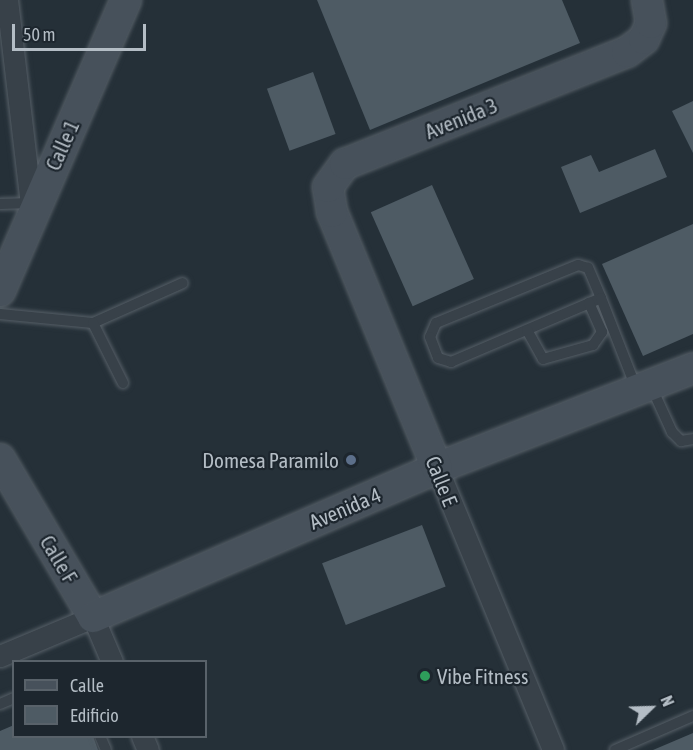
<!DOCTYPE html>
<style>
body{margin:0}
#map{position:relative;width:693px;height:750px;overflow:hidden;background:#253038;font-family:"Asap Condensed",sans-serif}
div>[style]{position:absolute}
.building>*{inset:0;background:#4e5b64;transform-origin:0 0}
.roads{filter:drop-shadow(0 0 2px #565f67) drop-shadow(0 0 2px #565f67)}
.service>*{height:10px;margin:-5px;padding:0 5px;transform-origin:5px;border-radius:5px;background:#384149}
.minor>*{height:21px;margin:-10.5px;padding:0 10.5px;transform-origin:10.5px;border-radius:10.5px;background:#384149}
.secondary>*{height:30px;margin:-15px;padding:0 15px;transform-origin:15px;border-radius:15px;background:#47515b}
.dots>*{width:16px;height:16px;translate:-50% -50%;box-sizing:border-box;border:3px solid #1d262e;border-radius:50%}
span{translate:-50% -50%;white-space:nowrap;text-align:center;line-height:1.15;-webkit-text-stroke:4.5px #1d262e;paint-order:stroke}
.street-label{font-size:21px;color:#b4bdc5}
.poi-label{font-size:21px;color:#b4bdc5}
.right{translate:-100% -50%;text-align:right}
.left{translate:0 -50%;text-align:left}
.legend{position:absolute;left:12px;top:660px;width:195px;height:78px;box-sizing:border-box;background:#1d262e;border:2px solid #59626a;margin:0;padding:8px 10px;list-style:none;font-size:18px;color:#b4bdc5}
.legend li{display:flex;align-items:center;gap:12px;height:30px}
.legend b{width:30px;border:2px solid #59626a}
.north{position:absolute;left:621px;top:678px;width:60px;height:60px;-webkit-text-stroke:4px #1d262e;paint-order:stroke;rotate:67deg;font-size:16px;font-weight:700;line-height:24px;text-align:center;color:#b4bdc5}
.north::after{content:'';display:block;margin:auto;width:21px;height:27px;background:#b4bdc5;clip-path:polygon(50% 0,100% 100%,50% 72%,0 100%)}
.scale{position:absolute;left:12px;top:24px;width:134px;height:27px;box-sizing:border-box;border:3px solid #b4bdc5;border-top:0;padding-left:8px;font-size:18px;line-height:21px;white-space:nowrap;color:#b4bdc5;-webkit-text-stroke:4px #1d262e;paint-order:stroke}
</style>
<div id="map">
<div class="building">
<div style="clip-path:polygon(317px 0,562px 0,580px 43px,370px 130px)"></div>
<div style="left:313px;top:72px;width:66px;height:49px;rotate:70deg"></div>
<div style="clip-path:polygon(693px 101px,693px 153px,672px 111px)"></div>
<div style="clip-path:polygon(655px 149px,667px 177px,580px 213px,561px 167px,591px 155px,599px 172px)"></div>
<div style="left:432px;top:185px;width:103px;height:67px;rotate:66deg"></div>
<div style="clip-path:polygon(693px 224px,693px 334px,643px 356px,602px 264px)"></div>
<div style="left:422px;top:525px;width:66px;height:107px;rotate:69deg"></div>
<div style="clip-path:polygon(14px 725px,14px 736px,93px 736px,98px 750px,0 750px,0 731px)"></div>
<div style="clip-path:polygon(693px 733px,693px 750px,653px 750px)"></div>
</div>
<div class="roads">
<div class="service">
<div style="left:0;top:204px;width:30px;rotate:-2deg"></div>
<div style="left:601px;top:298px;width:33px;rotate:-113deg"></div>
<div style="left:588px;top:268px;width:10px;rotate:-163deg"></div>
<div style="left:578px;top:265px;width:153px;rotate:157.8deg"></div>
<div style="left:436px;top:323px;width:15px;rotate:113deg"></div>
<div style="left:430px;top:337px;width:22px;rotate:69deg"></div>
<div style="left:438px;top:358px;width:14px;rotate:17deg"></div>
<div style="left:451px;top:362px;width:163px;rotate:-23.1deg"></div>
<div style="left:601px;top:298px;width:97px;rotate:68.7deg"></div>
<div style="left:0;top:314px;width:93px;rotate:5.5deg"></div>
<div style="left:93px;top:323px;width:98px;rotate:-24deg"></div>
<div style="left:93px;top:323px;width:67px;rotate:63.4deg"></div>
<div style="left:527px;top:330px;width:33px;rotate:61deg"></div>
<div style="left:543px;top:359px;width:52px;rotate:-15.6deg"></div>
<div style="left:593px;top:345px;width:16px;rotate:-55deg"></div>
<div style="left:602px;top:332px;width:32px;rotate:-114deg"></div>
<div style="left:651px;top:386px;width:51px;rotate:65.5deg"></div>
<div style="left:672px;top:432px;width:13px;rotate:45deg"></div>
<div style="left:681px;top:441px;width:12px;rotate:-9deg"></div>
<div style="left:0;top:704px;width:15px;rotate:-23deg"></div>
<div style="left:100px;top:736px;width:15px;rotate:67deg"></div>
<div style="left:615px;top:750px;width:85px;rotate:-23.6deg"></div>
</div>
<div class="minor">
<div style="left:7px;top:0;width:213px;rotate:83.3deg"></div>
<div style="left:437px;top:468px;width:305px;rotate:67.6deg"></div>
<div style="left:0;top:656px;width:101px;rotate:-22.8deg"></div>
<div style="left:93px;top:617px;width:49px;rotate:67.1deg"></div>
<div style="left:142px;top:736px;width:15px;rotate:67deg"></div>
</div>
<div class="secondary">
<div style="left:0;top:291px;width:317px;rotate:-66.6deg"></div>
<div style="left:0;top:459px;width:183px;rotate:59.5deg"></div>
<div style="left:93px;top:617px;width:375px;rotate:-23.4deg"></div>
<div style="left:437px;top:468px;width:275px;rotate:-21.3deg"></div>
<div style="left:437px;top:468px;width:277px;rotate:-112.3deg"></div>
<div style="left:332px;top:212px;width:25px;rotate:-99deg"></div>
<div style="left:328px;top:187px;width:29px;rotate:-54deg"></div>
<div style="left:345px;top:164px;width:303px;rotate:-21.7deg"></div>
<div style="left:627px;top:52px;width:21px;rotate:-37deg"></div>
<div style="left:644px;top:39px;width:17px;rotate:-66deg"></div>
<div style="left:651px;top:23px;width:23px;rotate:-100deg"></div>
</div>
</div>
<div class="dots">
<div style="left:351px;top:460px;background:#5c6f8a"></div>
<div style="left:425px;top:676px;background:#2e9e5b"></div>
</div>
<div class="street-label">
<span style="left:461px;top:118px;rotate:-22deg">Avenida 3</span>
<span style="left:62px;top:145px;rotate:-66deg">Calle 1</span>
<span style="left:442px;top:481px;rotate:68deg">Calle E</span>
<span style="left:345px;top:508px;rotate:-23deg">Avenida 4</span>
<span style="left:59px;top:559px;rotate:59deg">Calle F</span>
</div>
<div class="poi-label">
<span class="right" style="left:339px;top:460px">Domesa Paramilo</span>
<span class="left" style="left:437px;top:676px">Vibe Fitness</span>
</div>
<ul class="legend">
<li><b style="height:8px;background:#47515b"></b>Calle</li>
<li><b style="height:16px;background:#4e5b64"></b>Edificio</li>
</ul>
<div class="north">N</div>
<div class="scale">50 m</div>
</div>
